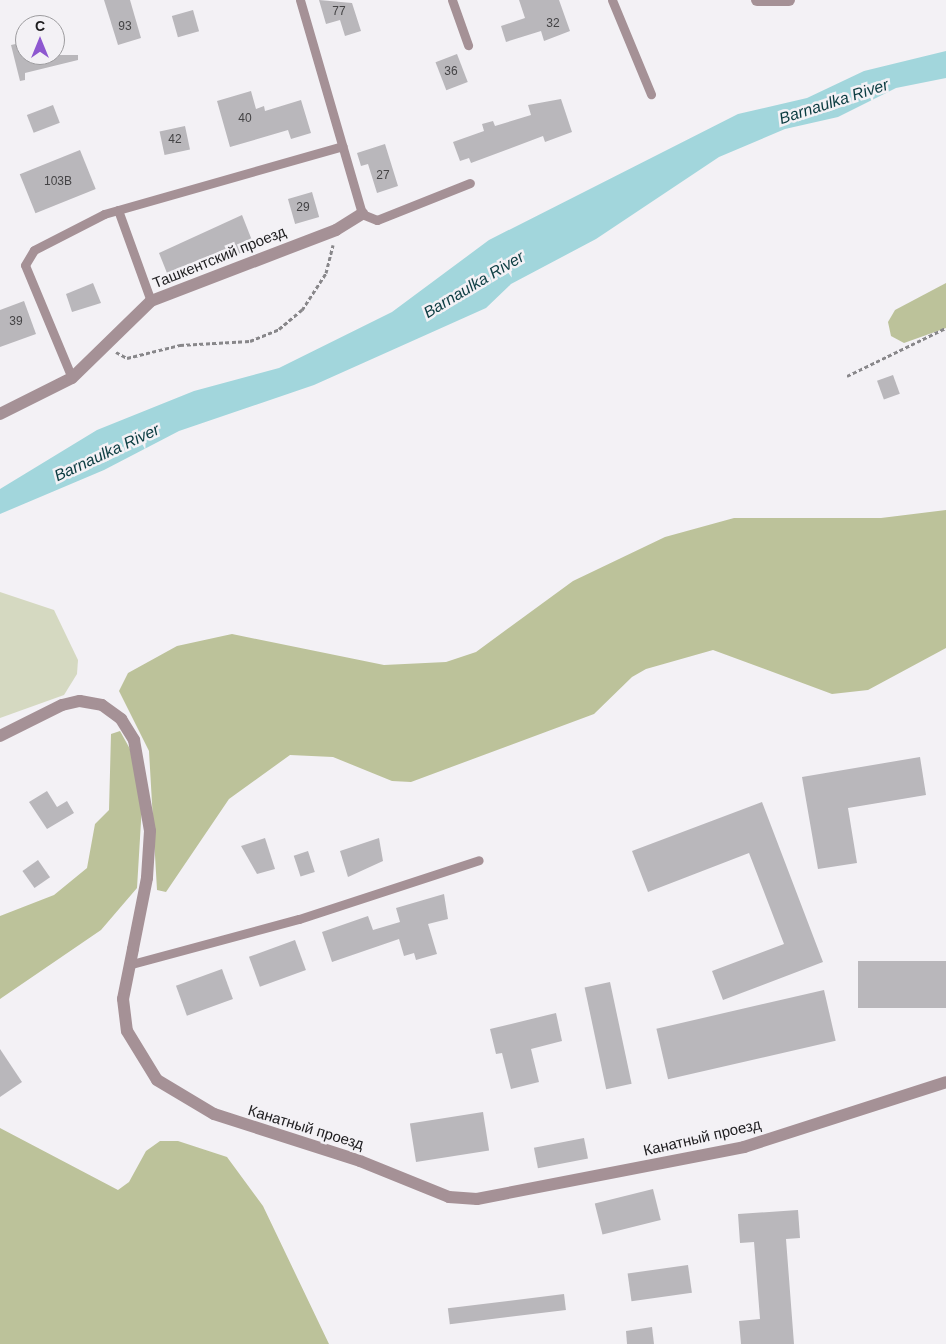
<!DOCTYPE html>
<html>
<head>
<meta charset="utf-8">
<style>
	body { margin:0 }
	#map { position:relative; width:946px; height:1344px; overflow:hidden; background:#f3f1f5; font-family:Arial,sans-serif }
	div>[style] { position:absolute }
	.green>* { inset:0; background:#d5d9c1 }
	.forest>* { inset:0; background:#bcc29a }
	.water>* { inset:0; background:#a2d6dc }
	.building>* { inset:0; background:#b9b7bb; transform-origin:0 0 }
	.path>* { height:3px; margin-top:-1.5px; transform-origin:0; background:repeating-linear-gradient(90deg,#88878a 0 4px,transparent 0 6.5px) }
	.service>* { height:9px; margin:-4.5px; padding:0 4.5px; transform-origin:4.5px; border-radius:4.5px; background:#a59196 }
	.minor>* { height:12px; margin:-6px; padding:0 6px; transform-origin:6px; border-radius:6px; background:#a59196 }
	.tertiary>* { height:12px; margin:-6px; padding:0 6px; transform-origin:6px; border-radius:6px; background:#a59196 }
	span { translate:-50% -50%; white-space:nowrap; text-align:center; line-height:1.15; -webkit-text-stroke:5px #f3f1f5; paint-order:stroke }
	.number-label { font-size:12px; color:#444345 }
	.number-label span { -webkit-text-stroke-width:0 }
	.street-label { font-size:15px; color:#1d1c1e }
	.water-label { font-size:16px; color:#0b3c41; font-style:italic }
	.north { position:absolute; left:15px; top:15px; width:50px; height:50px; box-sizing:border-box; background:#f3f1f5; border:1px solid #9d9c9f; border-radius:50%; rotate:0deg; font-size:14px; font-weight:700; line-height:20px; text-align:center; color:#1d1c1e }
	.north::after { content:''; display:block; margin:auto; width:18px; height:22px; background:#8e58d0; clip-path:polygon(50% 0,100% 100%,50% 72%,0 100%) }
</style>
</head>
<body>
<div id="map">
	<div class="green">
		<i style="clip-path:polygon(0 592px,54px 610px,78px 660px,77px 674px,64px 695px,0 718px)"></i>
	</div>
	<div class="forest">
		<i style="clip-path:polygon(946px 283px,946px 328px,904px 343px,891px 336px,888px 322px,895px 310px)"></i>
		<i style="clip-path:polygon(946px 510px,946px 648px,868px 690px,832px 694px,713px 650px,646px 669px,632px 677px,594px 714px,411px 782px,392px 781px,333px 757px,290px 755px,229px 799px,166px 892px,157px 890px,149px 751px,119px 691px,128px 673px,177px 646px,232px 634px,384px 665px,446px 662px,476px 652px,573px 581px,665px 537px,734px 518px,881px 518px)"></i>
		<i style="clip-path:polygon(120px 731px,130px 749px,142px 805px,137px 888px,101px 930px,0 999px,0 916px,54px 895px,87px 868px,95px 824px,109px 810px,111px 734px)"></i>
		<i style="clip-path:polygon(0 1128px,118px 1190px,129px 1182px,146px 1151px,160px 1141px,178px 1141px,227px 1157px,263px 1206px,329px 1344px,0 1344px)"></i>
	</div>
	<div class="water">
		<i style="clip-path:polygon(946px 51px,946px 78px,896px 88px,838px 117px,785px 129px,719px 157px,596px 239px,511px 284px,486px 308px,314px 385px,179px 431px,104px 470px,0 514px,0 489px,97px 430px,194px 391px,279px 368px,392px 312px,489px 240px,738px 114px,807px 98px,864px 71px)"></i>
	</div>
	<div class="building">
		<i style="clip-path:polygon(104px 0,130px 0,141px 38px,118px 45px)"></i>
		<i style="clip-path:polygon(319px 0,352px 3px,361px 31px,345px 36px,340px 20px,326px 24px)"></i>
		<i style="clip-path:polygon(519px 0,559px 0,570px 31px,544px 41px,541px 31px,506px 42px,501px 26px,525px 18px)"></i>
		<i style="left:193px;top:10px;width:22px;height:22px;rotate:74deg"></i>
		<i style="clip-path:polygon(25px 42px,25px 55px,78px 55px,78px 60px,25px 73px,25px 80px,20px 81px,11px 45px)"></i>
		<i style="left:457px;top:54px;width:30px;height:23px;rotate:69deg"></i>
		<i style="clip-path:polygon(251px 91px,256px 109px,264px 106px,265px 111px,301px 100px,311px 133px,291px 139px,288px 130px,230px 147px,217px 101px)"></i>
		<i style="clip-path:polygon(561px 99px,572px 132px,545px 142px,543px 136px,471px 163px,469px 158px,460px 161px,453px 142px,484px 131px,482px 124px,493px 121px,495px 126px,531px 115px,528px 105px)"></i>
		<i style="left:53px;top:105px;width:19px;height:28px;rotate:69deg"></i>
		<i style="left:185px;top:126px;width:24px;height:26px;rotate:78deg"></i>
		<i style="clip-path:polygon(385px 144px,398px 186px,377px 193px,368px 164px,361px 166px,357px 153px)"></i>
		<i style="left:80px;top:150px;width:42px;height:65px;rotate:68deg"></i>
		<i style="left:312px;top:192px;width:26px;height:25px;rotate:74deg"></i>
		<i style="clip-path:polygon(242px 215px,255px 248px,169px 278px,159px 253px)"></i>
		<i style="clip-path:polygon(93px 283px,101px 303px,72px 312px,66px 294px)"></i>
		<i style="clip-path:polygon(24px 301px,36px 334px,0 347px,0 310px)"></i>
		<i style="left:893px;top:375px;width:20px;height:17px;rotate:70deg"></i>
		<i style="clip-path:polygon(920px 757px,926px 795px,848px 808px,857px 863px,818px 869px,802px 777px)"></i>
		<i style="clip-path:polygon(47px 791px,57px 807px,67px 801px,74px 813px,47px 829px,29px 802px)"></i>
		<i style="clip-path:polygon(762px 802px,823px 962px,723px 1000px,712px 971px,784px 944px,749px 853px,648px 892px,632px 851px)"></i>
		<i style="clip-path:polygon(265px 838px,275px 869px,257px 874px,241px 846px)"></i>
		<i style="clip-path:polygon(379px 838px,383px 861px,348px 877px,340px 851px)"></i>
		<i style="left:308px;top:851px;width:22px;height:15px;rotate:72deg"></i>
		<i style="left:38px;top:860px;width:21px;height:19px;rotate:55deg"></i>
		<i style="clip-path:polygon(444px 894px,448px 919px,428px 924px,437px 954px,416px 960px,414px 953px,404px 956px,399px 939px,332px 962px,322px 932px,368px 916px,373px 930px,400px 922px,396px 908px)"></i>
		<i style="left:295px;top:940px;width:32px;height:49px;rotate:70deg"></i>
		<i style="left:946px;top:961px;width:47px;height:88px;rotate:90deg"></i>
		<i style="left:222px;top:969px;width:32px;height:49px;rotate:70deg"></i>
		<i style="left:610px;top:982px;width:104px;height:26px;rotate:78deg"></i>
		<i style="left:824px;top:990px;width:52px;height:172px;rotate:77deg"></i>
		<i style="clip-path:polygon(556px 1013px,562px 1041px,531px 1049px,539px 1082px,511px 1089px,502px 1053px,496px 1054px,490px 1029px)"></i>
		<i style="clip-path:polygon(0 1049px,22px 1082px,0 1097px)"></i>
		<i style="left:483px;top:1112px;width:39px;height:74px;rotate:81deg"></i>
		<i style="left:584px;top:1138px;width:21px;height:51px;rotate:79deg"></i>
		<i style="left:653px;top:1189px;width:32px;height:60px;rotate:76deg"></i>
		<i style="clip-path:polygon(798px 1210px,800px 1238px,786px 1239px,794px 1344px,741px 1344px,739px 1321px,760px 1319px,754px 1242px,740px 1243px,738px 1214px)"></i>
		<i style="left:688px;top:1265px;width:28px;height:61px;rotate:82deg"></i>
		<i style="left:564px;top:1294px;width:16px;height:117px;rotate:83deg"></i>
		<i style="clip-path:polygon(652px 1327px,654px 1344px,627px 1344px,626px 1331px)"></i>
	</div>
	<div class="path">
		<i style="left:116px;top:352px;width:13px;rotate:29deg"></i>
		<i style="left:127px;top:358px;width:55px;rotate:-13.8deg"></i>
		<i style="left:180px;top:345px;width:70px;rotate:-3.3deg"></i>
		<i style="left:250px;top:341px;width:31px;rotate:-22deg"></i>
		<i style="left:279px;top:329px;width:30px;rotate:-40deg"></i>
		<i style="left:302px;top:310px;width:44px;rotate:-57deg"></i>
		<i style="left:326px;top:273px;width:29px;rotate:-76deg"></i>
		<i style="left:847px;top:376px;width:110px;rotate:-25.9deg"></i>
	</div>
	<div class="service">
		<i style="left:300px;top:0;width:223px;rotate:73.8deg"></i>
		<i style="left:362px;top:214px;width:16px;rotate:22deg"></i>
		<i style="left:377px;top:220px;width:100px;rotate:-21.7deg"></i>
		<i style="left:452px;top:0;width:48px;rotate:70.4deg"></i>
		<i style="left:612px;top:0;width:102px;rotate:67.5deg"></i>
		<i style="left:118px;top:210px;width:97px;rotate:70.1deg"></i>
		<i style="left:72px;top:378px;width:122px;rotate:-112.6deg"></i>
		<i style="left:25px;top:265px;width:17px;rotate:-59deg"></i>
		<i style="left:34px;top:250px;width:79px;rotate:-27.2deg"></i>
		<i style="left:104px;top:214px;width:248px;rotate:-15.9deg"></i>
		<i style="left:128px;top:965px;width:177px;rotate:-15.1deg"></i>
		<i style="left:299px;top:919px;width:189px;rotate:-18.1deg"></i>
	</div>
	<div class="minor">
		<i style="left:757px;top:0;width:32px"></i>
		<i style="left:0;top:414px;width:80px;rotate:-26.6deg"></i>
		<i style="left:72px;top:378px;width:110px;rotate:-44.3deg"></i>
		<i style="left:151px;top:301px;width:198px;rotate:-21deg"></i>
		<i style="left:336px;top:230px;width:31px;rotate:-32deg"></i>
		<i style="left:0;top:736px;width:69px;rotate:-26.6deg"></i>
		<i style="left:62px;top:705px;width:18px;rotate:-13deg"></i>
		<i style="left:80px;top:701px;width:22px;rotate:10deg"></i>
		<i style="left:102px;top:705px;width:24px;rotate:36deg"></i>
		<i style="left:121px;top:719px;width:25px;rotate:58deg"></i>
		<i style="left:134px;top:740px;width:92px;rotate:80deg"></i>
		<i style="left:150px;top:831px;width:47px;rotate:93.7deg"></i>
		<i style="left:147px;top:878px;width:72px;rotate:101.2deg"></i>
	</div>
	<div class="tertiary">
		<i style="left:133px;top:949px;width:51px;rotate:101.3deg"></i>
		<i style="left:123px;top:999px;width:32px;rotate:83deg"></i>
		<i style="left:127px;top:1031px;width:57px;rotate:58.5deg"></i>
		<i style="left:157px;top:1080px;width:66px;rotate:30.8deg"></i>
		<i style="left:214px;top:1114px;width:153px;rotate:17.8deg"></i>
		<i style="left:360px;top:1161px;width:96px;rotate:22deg"></i>
		<i style="left:449px;top:1197px;width:28px;rotate:4deg"></i>
		<i style="left:477px;top:1199px;width:272px;rotate:-11deg"></i>
		<i style="left:744px;top:1147px;width:212px;rotate:-17.8deg"></i>
	</div>
	<div class="number-label">
		<span style="left:339px;top:12px">77</span>
		<span style="left:553px;top:24px">32</span>
		<span style="left:125px;top:27px">93</span>
		<span style="left:451px;top:72px">36</span>
		<span style="left:245px;top:119px">40</span>
		<span style="left:175px;top:140px">42</span>
		<span style="left:383px;top:176px">27</span>
		<span style="left:58px;top:182px">103В</span>
		<span style="left:303px;top:208px">29</span>
		<span style="left:16px;top:322px">39</span>
	</div>
	<div class="street-label">
		<span style="left:219px;top:257px;rotate:-22deg">Ташкентский проезд</span>
		<span style="left:306px;top:1127px;rotate:17deg">Канатный проезд</span>
		<span style="left:702px;top:1137px;rotate:-13deg">Канатный проезд</span>
	</div>
	<div class="water-label">
		<span style="left:834px;top:102px;rotate:-18deg">Barnaulka River</span>
		<span style="left:474px;top:285px;rotate:-31deg">Barnaulka River</span>
		<span style="left:107px;top:453px;rotate:-25deg">Barnaulka River</span>
	</div>
	<div class="north">С</div>
</div>
</body>
</html>
